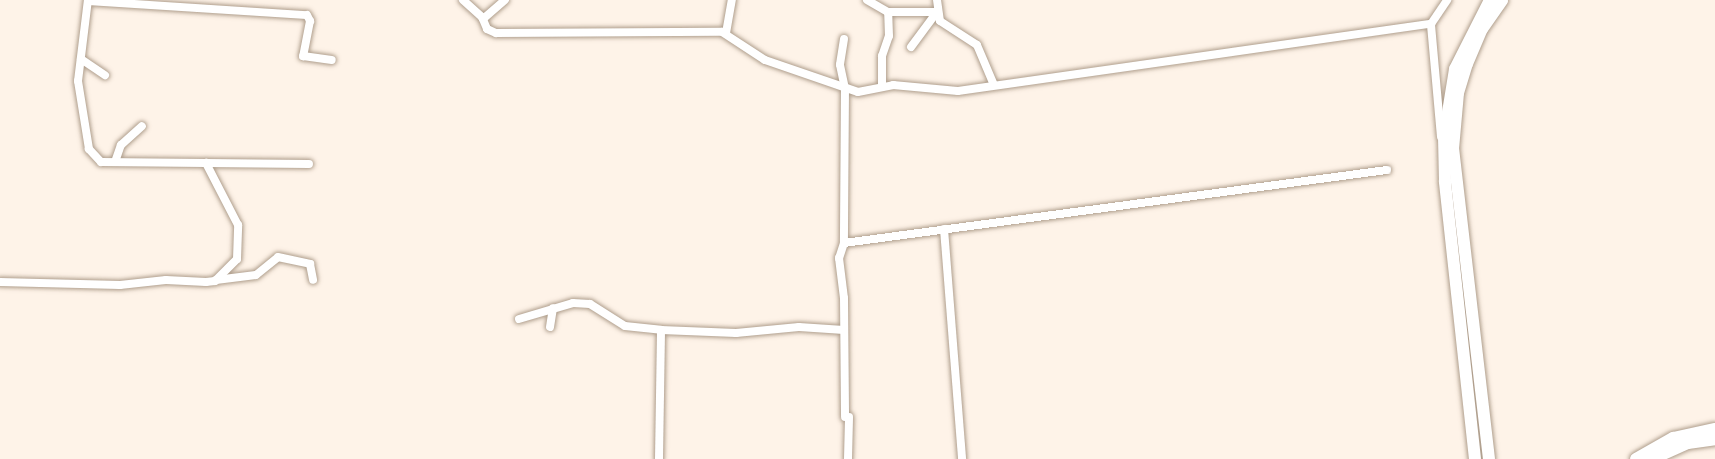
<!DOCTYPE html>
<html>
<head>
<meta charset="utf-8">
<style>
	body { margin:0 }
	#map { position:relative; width:1715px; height:459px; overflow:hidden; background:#fef3e8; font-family:"PT Sans Narrow",sans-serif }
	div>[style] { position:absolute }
	.roads { filter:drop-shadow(0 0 2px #af9e8c) drop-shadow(0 0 2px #af9e8c) }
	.minor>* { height:8px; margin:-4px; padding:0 4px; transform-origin:4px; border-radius:4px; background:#fff }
	.trunk>* { height:12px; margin:-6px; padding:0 6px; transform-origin:6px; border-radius:6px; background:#fff }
	span { translate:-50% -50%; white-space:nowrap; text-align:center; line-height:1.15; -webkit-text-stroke:6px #fff; paint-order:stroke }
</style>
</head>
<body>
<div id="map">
	<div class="roads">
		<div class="minor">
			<i style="left:463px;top:0;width:25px;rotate:42deg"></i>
			<i style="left:482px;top:17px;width:13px;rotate:67deg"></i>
			<i style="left:487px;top:29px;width:10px;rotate:24deg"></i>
			<i style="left:496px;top:33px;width:226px;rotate:-0.3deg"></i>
			<i style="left:722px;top:32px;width:51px;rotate:33.1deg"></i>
			<i style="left:765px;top:60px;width:98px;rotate:19deg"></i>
			<i style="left:858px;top:92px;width:36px;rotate:-11deg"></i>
			<i style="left:893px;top:85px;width:65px;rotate:5.3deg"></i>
			<i style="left:958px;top:91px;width:478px;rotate:-8.1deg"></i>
			<i style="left:867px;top:0;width:24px;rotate:30deg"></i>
			<i style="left:888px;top:12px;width:49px"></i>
			<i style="left:937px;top:0;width:21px;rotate:82deg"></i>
			<i style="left:940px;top:21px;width:44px;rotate:33deg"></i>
			<i style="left:977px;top:45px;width:43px;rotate:67deg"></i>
			<i style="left:88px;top:1px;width:219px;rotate:3.7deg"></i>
			<i style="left:307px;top:15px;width:7px;rotate:63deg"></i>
			<i style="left:310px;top:21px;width:36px;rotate:101deg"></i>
			<i style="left:303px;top:56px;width:29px;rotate:8deg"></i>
			<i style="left:483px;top:19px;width:29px;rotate:-41deg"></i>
			<i style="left:726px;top:33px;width:34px;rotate:-80deg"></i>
			<i style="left:844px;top:39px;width:26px;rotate:99deg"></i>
			<i style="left:840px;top:65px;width:24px;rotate:78deg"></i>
			<i style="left:845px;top:88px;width:155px;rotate:90.4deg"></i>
			<i style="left:844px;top:243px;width:16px;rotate:108deg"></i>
			<i style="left:839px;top:258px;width:40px;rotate:82.9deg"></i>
			<i style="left:844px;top:298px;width:119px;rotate:89.5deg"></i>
			<i style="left:911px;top:47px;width:44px;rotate:-53.4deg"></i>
			<i style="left:81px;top:59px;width:29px;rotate:34deg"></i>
			<i style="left:882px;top:86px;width:30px;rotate:-90deg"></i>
			<i style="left:882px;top:56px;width:21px;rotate:-71deg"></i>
			<i style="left:889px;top:36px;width:24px;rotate:-92deg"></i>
			<i style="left:1441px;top:137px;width:113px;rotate:-95.1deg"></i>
			<i style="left:1431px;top:24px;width:29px;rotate:-56deg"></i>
			<i style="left:115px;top:162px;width:18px;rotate:-71deg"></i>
			<i style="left:121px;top:145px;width:28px;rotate:-42deg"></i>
			<i style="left:206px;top:163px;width:103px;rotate:0.6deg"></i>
			<i style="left:944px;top:229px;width:231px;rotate:85.5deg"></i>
			<i style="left:844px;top:243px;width:548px;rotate:-7.66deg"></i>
			<i style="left:216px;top:280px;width:40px;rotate:-7.1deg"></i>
			<i style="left:256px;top:275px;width:28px;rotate:-39deg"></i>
			<i style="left:278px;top:257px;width:33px;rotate:12deg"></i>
			<i style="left:310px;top:264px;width:16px;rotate:79deg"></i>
			<i style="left:0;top:282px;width:120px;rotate:1.4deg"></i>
			<i style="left:120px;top:285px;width:46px;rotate:-6.2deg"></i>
			<i style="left:166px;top:280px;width:40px;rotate:2.9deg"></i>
			<i style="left:206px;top:282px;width:9px;rotate:-6deg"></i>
			<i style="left:215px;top:281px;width:31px;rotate:-45deg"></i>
			<i style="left:237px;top:259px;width:34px;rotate:-88deg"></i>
			<i style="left:238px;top:225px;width:70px;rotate:-117.3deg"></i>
			<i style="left:206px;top:163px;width:105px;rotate:-179.5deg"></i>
			<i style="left:101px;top:162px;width:18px;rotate:-133deg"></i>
			<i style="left:89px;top:149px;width:69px;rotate:-99.2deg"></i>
			<i style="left:78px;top:81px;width:82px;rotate:-83deg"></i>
			<i style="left:519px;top:319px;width:56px;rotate:-16.5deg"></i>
			<i style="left:573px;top:303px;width:17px;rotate:3deg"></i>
			<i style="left:590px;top:304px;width:41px;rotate:32.2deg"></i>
			<i style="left:625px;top:326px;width:36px;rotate:6deg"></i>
			<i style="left:661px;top:330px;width:75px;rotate:2.3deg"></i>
			<i style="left:736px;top:333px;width:63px;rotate:-5.4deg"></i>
			<i style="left:799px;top:327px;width:45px;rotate:3.8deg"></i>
			<i style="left:550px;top:327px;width:19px;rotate:-81deg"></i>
			<i style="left:659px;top:459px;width:129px;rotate:-89.1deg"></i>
			<i style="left:848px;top:459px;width:42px;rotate:-88.6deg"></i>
		</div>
		<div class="trunk">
			<i style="left:1475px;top:459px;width:280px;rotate:-96.2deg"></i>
			<i style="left:1445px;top:181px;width:44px;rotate:-91.3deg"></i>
			<i style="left:1444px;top:137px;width:69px;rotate:-80.8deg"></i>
			<i style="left:1455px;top:69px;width:77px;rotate:-63.1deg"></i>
			<i style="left:1489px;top:459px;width:312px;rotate:-96.6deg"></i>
			<i style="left:1453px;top:149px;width:56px;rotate:-84.9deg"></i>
			<i style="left:1458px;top:93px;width:30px;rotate:-73deg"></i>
			<i style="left:1467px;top:64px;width:38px;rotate:-67deg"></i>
			<i style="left:1482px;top:29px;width:35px;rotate:-55deg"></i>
			<i style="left:1636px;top:459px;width:43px;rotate:-29.6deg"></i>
			<i style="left:1673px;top:438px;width:43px;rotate:-12.1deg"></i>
			<i style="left:1652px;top:459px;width:39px;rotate:-24deg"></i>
			<i style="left:1688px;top:443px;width:27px;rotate:-8deg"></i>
		</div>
	</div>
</div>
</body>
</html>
